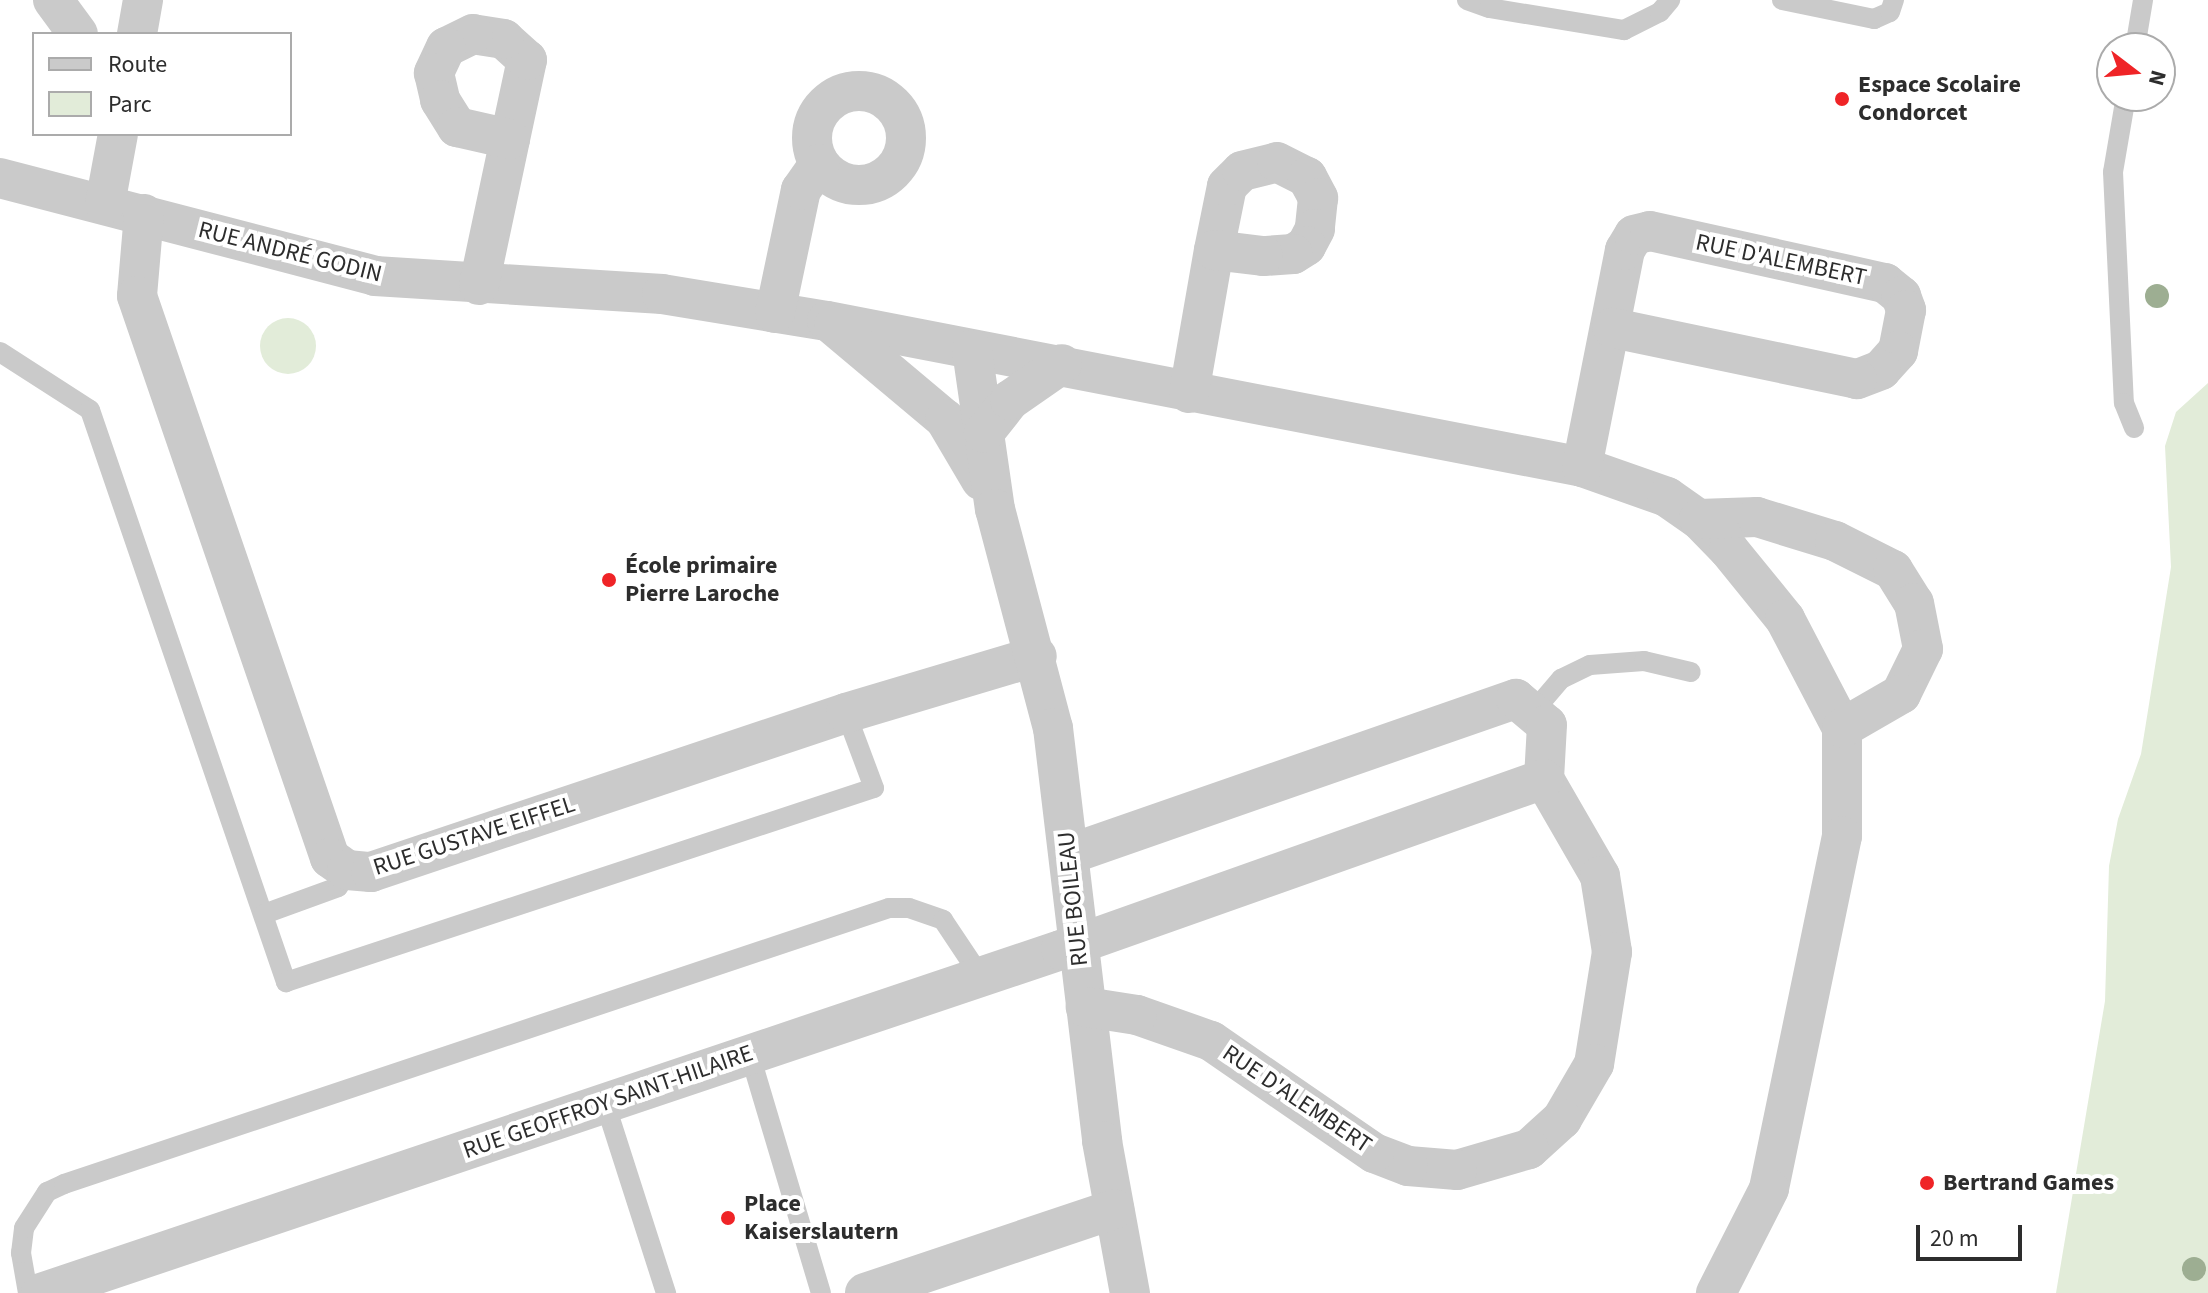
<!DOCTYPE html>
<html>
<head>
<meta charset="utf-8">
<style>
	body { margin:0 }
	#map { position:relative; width:2208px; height:1293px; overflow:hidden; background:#fff; font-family:"Source Sans 3",sans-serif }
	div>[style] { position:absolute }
	.green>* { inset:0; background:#e2ecd9 }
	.round { border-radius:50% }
	.lane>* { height:20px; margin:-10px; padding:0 10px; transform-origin:10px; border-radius:10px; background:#cacaca }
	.street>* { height:40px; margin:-20px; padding:0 20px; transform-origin:20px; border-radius:20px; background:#cacaca }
	.street>.ring { margin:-20px; padding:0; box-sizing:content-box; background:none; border:40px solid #cacaca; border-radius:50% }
	.trees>* { width:24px; height:24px; margin:-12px; border-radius:50%; background:#9dae92 }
	.dots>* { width:22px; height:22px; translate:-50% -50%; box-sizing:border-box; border:4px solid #fff; border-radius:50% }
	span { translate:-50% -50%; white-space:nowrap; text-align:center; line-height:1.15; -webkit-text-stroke:8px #fff; paint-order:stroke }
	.poi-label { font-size:24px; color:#2d2d2d; font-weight:700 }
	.left { translate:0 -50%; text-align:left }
	.street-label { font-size:24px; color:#2d2d2d }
	.legend { position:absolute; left:32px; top:32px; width:260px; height:104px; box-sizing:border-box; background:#fff; border:2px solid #ababab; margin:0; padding:10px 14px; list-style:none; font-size:24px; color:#2d2d2d }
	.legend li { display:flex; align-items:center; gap:16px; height:40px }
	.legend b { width:40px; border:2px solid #ababab }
	.north { position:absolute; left:2096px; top:32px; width:80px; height:80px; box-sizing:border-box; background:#fff; border:2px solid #ababab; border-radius:50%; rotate:106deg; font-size:22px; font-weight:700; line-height:32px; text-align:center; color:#2d2d2d }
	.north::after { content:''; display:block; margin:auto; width:28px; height:36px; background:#ef2427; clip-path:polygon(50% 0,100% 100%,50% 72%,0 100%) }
	.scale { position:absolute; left:1916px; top:1225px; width:106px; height:36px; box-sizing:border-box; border:4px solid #2d2d2d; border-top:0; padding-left:10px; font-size:24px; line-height:28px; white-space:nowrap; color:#2d2d2d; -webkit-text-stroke:6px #fff; paint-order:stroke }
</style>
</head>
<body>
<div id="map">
	<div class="green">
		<i class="round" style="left:260px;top:318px;width:56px;height:56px"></i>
		<i style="clip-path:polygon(2208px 383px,2208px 1293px,2056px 1293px,2105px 1001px,2109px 866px,2118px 819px,2141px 754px,2171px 567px,2165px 446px,2176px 412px)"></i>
	</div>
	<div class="lane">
		<i style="left:1467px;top:0;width:23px;rotate:20deg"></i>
		<i style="left:1489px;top:8px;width:137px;rotate:9.3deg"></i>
		<i style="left:1624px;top:30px;width:40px;rotate:-26.6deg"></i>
		<i style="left:1660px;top:12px;width:16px;rotate:-50deg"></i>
		<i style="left:1782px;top:0;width:94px;rotate:11.7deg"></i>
		<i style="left:1874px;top:19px;width:17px;rotate:-24deg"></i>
		<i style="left:1890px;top:12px;width:13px;rotate:-72deg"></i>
		<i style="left:2135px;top:48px;width:49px;rotate:-80.5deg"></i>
		<i style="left:2126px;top:96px;width:77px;rotate:99.7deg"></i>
		<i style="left:2113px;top:172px;width:231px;rotate:87.3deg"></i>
		<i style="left:2124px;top:403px;width:27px;rotate:68deg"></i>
		<i style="left:0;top:352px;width:107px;rotate:32.8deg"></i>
		<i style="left:90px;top:410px;width:605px;rotate:71.09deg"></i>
		<i style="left:286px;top:982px;width:619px;rotate:-18.26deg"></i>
		<i style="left:874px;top:788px;width:80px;rotate:-110.5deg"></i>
		<i style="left:1532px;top:713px;width:45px;rotate:-49.5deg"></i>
		<i style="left:1561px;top:679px;width:32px;rotate:-26deg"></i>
		<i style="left:1590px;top:665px;width:54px;rotate:-4.2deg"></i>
		<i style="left:1644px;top:661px;width:48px;rotate:13.2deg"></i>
		<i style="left:264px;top:914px;width:79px;rotate:-20deg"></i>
		<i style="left:338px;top:887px;width:19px;rotate:-62deg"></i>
		<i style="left:750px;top:1055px;width:248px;rotate:73.4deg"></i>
		<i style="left:605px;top:1103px;width:200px;rotate:72.2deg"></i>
		<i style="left:28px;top:1293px;width:41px;rotate:-99.9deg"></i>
		<i style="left:21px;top:1253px;width:25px;rotate:-83deg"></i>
		<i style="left:24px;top:1228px;width:43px;rotate:-57.4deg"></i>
		<i style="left:47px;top:1192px;width:19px;rotate:-25deg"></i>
		<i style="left:64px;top:1184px;width:870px;rotate:-18.5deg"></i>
		<i style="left:889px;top:908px;width:20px"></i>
		<i style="left:909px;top:908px;width:36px;rotate:19deg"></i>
		<i style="left:943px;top:920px;width:69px;rotate:56.3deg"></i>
	</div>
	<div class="street">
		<i style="left:53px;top:0;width:42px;rotate:53.7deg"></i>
		<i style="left:137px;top:34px;width:35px;rotate:-80deg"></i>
		<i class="ring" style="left:812px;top:91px;width:54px;height:54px"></i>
		<i style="left:0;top:178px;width:388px;rotate:14.6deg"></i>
		<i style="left:375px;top:276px;width:288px;rotate:3.6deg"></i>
		<i style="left:662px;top:294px;width:167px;rotate:9.3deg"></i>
		<i style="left:827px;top:321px;width:769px;rotate:10.94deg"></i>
		<i style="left:1582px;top:467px;width:90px;rotate:19.4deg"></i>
		<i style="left:1667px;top:497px;width:39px;rotate:35deg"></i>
		<i style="left:1699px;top:519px;width:43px;rotate:45.9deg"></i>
		<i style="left:1729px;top:550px;width:89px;rotate:50.9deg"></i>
		<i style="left:1785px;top:619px;width:123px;rotate:62.4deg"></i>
		<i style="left:1842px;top:728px;width:108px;rotate:90deg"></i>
		<i style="left:1842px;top:836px;width:360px;rotate:101.7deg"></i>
		<i style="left:1769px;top:1189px;width:117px;rotate:117deg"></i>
		<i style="left:105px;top:204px;width:71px;rotate:-79.5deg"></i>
		<i style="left:144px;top:214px;width:82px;rotate:94.9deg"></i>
		<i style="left:137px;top:296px;width:594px;rotate:71.05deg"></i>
		<i style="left:330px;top:858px;width:21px;rotate:35deg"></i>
		<i style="left:347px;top:870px;width:24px;rotate:5deg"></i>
		<i style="left:371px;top:872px;width:501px;rotate:-18.51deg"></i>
		<i style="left:846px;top:713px;width:199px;rotate:-16.6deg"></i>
		<i style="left:479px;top:285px;width:149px;rotate:-78deg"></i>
		<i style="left:510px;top:139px;width:81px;rotate:-77.9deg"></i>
		<i style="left:527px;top:60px;width:31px;rotate:-138deg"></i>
		<i style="left:504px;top:39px;width:31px;rotate:-171deg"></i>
		<i style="left:473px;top:34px;width:30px;rotate:154deg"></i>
		<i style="left:446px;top:47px;width:29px;rotate:115deg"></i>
		<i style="left:434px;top:73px;width:28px;rotate:77deg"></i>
		<i style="left:440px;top:100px;width:32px;rotate:58deg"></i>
		<i style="left:457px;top:127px;width:54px;rotate:12.8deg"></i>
		<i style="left:775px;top:313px;width:126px;rotate:-78.1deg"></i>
		<i style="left:801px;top:190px;width:32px;rotate:-55deg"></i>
		<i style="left:834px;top:326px;width:145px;rotate:40deg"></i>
		<i style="left:945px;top:419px;width:71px;rotate:59.5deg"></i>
		<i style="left:972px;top:350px;width:161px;rotate:81.8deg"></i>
		<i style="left:995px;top:509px;width:227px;rotate:75.2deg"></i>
		<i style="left:1053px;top:728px;width:416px;rotate:83.2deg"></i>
		<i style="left:1102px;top:1141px;width:155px;rotate:79.6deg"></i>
		<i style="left:1189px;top:393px;width:145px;rotate:-80.1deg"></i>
		<i style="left:1214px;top:250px;width:65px;rotate:-78.5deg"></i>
		<i style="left:1227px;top:186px;width:21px;rotate:-45deg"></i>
		<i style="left:1242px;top:171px;width:36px;rotate:-14deg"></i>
		<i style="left:1277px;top:162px;width:34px;rotate:27deg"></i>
		<i style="left:1307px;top:177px;width:24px;rotate:62deg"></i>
		<i style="left:1318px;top:198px;width:31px;rotate:96deg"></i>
		<i style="left:1315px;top:229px;width:19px;rotate:118deg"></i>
		<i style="left:1306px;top:246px;width:15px;rotate:148deg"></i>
		<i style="left:1293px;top:254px;width:30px;rotate:176deg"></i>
		<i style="left:1263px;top:256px;width:49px;rotate:-173deg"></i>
		<i style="left:984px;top:433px;width:42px;rotate:-51.8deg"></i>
		<i style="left:1010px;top:400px;width:63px;rotate:-34.7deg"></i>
		<i style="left:1582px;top:467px;width:221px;rotate:-78.8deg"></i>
		<i style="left:1625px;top:250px;width:17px;rotate:-59deg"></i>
		<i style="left:1634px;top:235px;width:16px;rotate:-14deg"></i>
		<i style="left:1650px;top:231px;width:241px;rotate:12.5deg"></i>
		<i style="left:1885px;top:283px;width:21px;rotate:39deg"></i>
		<i style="left:1901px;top:296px;width:15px;rotate:70deg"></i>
		<i style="left:1906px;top:310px;width:42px;rotate:101deg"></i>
		<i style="left:1898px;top:351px;width:25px;rotate:132deg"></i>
		<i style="left:1881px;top:370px;width:26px;rotate:159deg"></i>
		<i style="left:1857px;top:379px;width:250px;rotate:-168.2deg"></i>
		<i style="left:1699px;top:519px;width:58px;rotate:-2deg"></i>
		<i style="left:1757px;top:517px;width:82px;rotate:17.1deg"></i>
		<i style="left:1835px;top:541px;width:65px;rotate:26.6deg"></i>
		<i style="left:1893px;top:570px;width:39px;rotate:58deg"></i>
		<i style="left:1914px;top:603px;width:47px;rotate:78.9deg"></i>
		<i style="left:1923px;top:649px;width:50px;rotate:116.1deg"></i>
		<i style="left:1901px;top:694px;width:68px;rotate:150deg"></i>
		<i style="left:1070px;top:854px;width:472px;rotate:-19.2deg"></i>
		<i style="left:1516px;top:699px;width:40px;rotate:40deg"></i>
		<i style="left:1547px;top:725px;width:54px;rotate:93.2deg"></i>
		<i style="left:1544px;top:779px;width:112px;rotate:60deg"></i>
		<i style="left:1600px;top:876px;width:77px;rotate:81deg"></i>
		<i style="left:1612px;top:952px;width:113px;rotate:99.1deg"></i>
		<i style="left:1594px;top:1064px;width:64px;rotate:120.2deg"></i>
		<i style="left:1562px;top:1119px;width:45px;rotate:137.7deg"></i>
		<i style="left:1529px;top:1149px;width:75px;rotate:163.7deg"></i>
		<i style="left:1457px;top:1170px;width:49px;rotate:-175.3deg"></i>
		<i style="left:1408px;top:1166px;width:36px;rotate:-159deg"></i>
		<i style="left:1374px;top:1153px;width:198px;rotate:-145.5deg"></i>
		<i style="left:1211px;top:1041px;width:78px;rotate:-160.6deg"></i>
		<i style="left:1137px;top:1015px;width:52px;rotate:-171.1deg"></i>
		<i style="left:41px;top:1293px;width:1076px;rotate:-18.59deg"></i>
		<i style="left:1061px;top:950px;width:512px;rotate:-19.5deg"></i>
		<i style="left:865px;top:1293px;width:263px;rotate:-18.6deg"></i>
	</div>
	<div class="trees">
		<i style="left:2157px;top:296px"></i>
		<i style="left:2194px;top:1269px"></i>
	</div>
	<div class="dots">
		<i style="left:1842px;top:99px;background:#ef2427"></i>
		<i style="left:609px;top:580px;background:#ef2427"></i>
		<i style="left:1927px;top:1183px;background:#ef2427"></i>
		<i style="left:728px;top:1218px;background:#ef2427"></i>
	</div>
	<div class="poi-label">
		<span class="left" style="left:1858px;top:99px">Espace Scolaire<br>Condorcet</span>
		<span class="left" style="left:625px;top:580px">École primaire<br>Pierre Laroche</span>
		<span class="left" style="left:1943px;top:1183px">Bertrand Games</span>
		<span class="left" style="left:744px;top:1218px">Place<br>Kaiserslautern</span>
	</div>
	<div class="street-label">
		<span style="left:290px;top:252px;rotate:14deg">RUE ANDRÉ GODIN</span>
		<span style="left:1781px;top:260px;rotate:12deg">RUE D'ALEMBERT</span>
		<span style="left:474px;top:836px;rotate:-18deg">RUE GUSTAVE EIFFEL</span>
		<span style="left:1073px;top:899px;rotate:-96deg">RUE BOILEAU</span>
		<span style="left:1297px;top:1099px;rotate:34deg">RUE D'ALEMBERT</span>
		<span style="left:608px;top:1102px;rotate:-19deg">RUE GEOFFROY SAINT-HILAIRE</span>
	</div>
	<ul class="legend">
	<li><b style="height:10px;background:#cacaca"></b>Route</li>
	<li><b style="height:22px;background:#e2ecd9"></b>Parc</li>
	</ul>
	<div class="north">N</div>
	<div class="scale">20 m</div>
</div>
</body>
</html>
